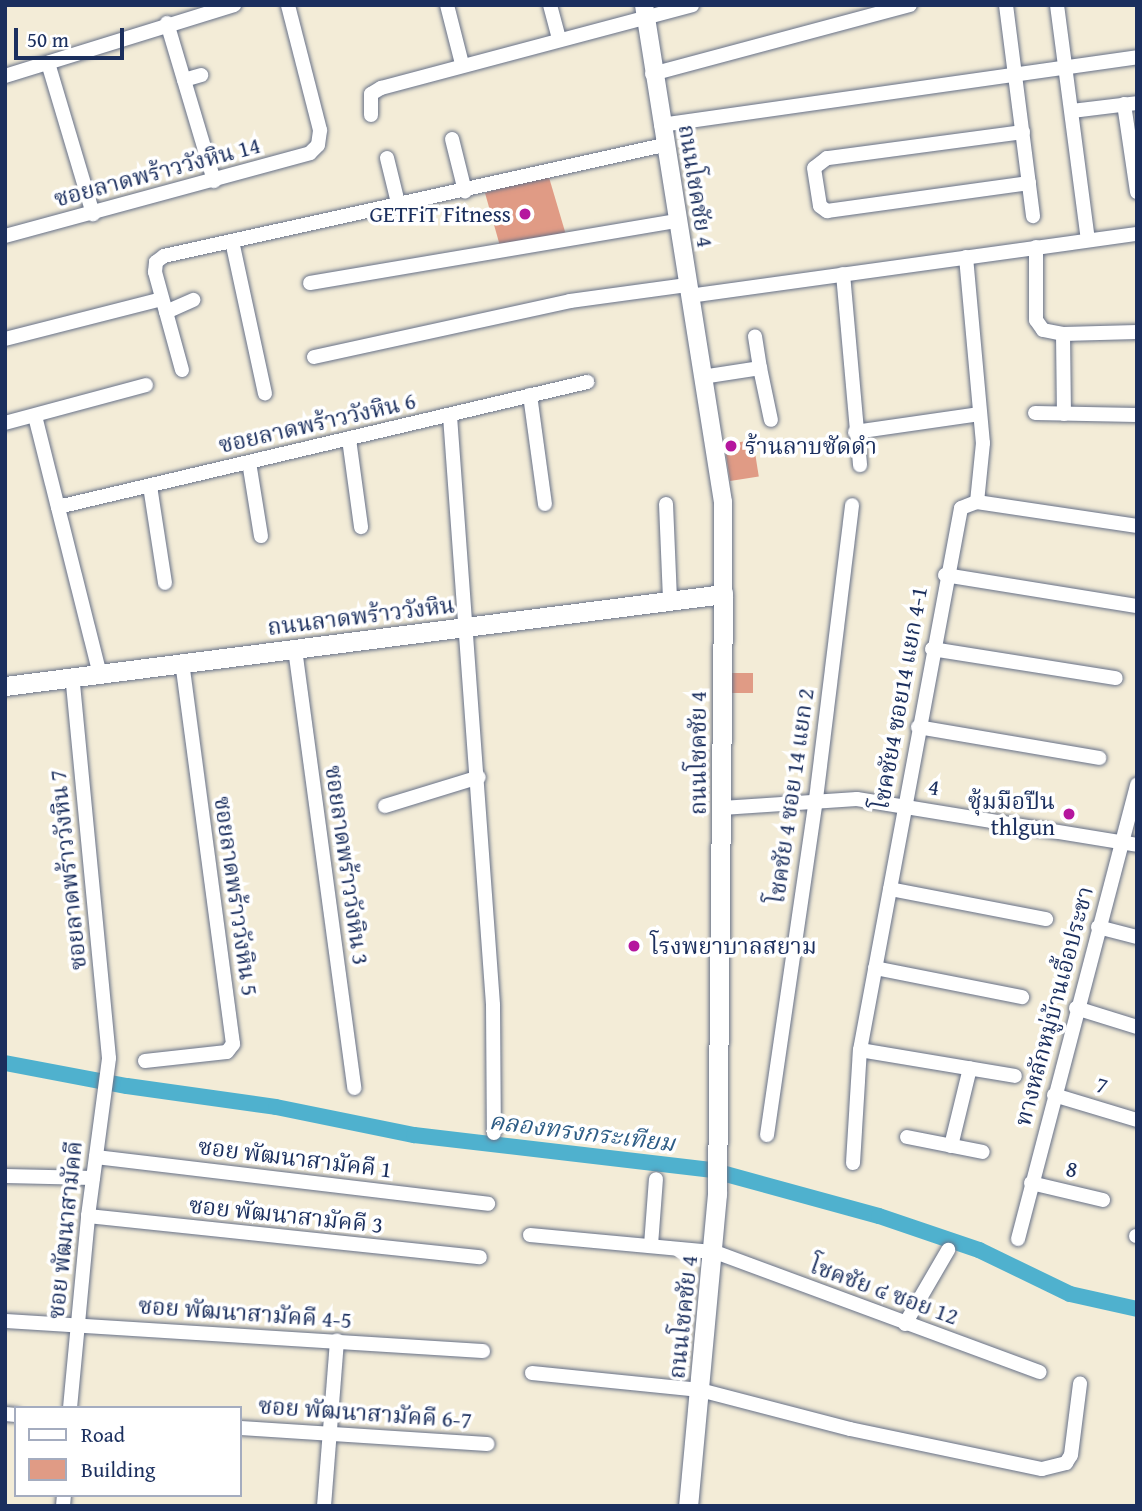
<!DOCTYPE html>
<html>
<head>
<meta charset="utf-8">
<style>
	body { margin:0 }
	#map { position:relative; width:1142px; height:1511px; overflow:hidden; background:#f3ecd7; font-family:"Gentium Book Plus","Noto Serif Thai",serif }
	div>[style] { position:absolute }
	.canal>* { height:16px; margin:-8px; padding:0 8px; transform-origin:8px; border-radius:8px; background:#4fb1ce }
	.building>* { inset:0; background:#e09b85; transform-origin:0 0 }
	.roads { filter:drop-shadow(0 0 2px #677188) drop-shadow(0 0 2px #677188) }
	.minor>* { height:14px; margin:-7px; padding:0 7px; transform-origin:7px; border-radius:7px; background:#fff }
	.tertiary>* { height:18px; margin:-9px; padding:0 9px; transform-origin:9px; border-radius:9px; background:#fff }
	.secondary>* { height:19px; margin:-9.5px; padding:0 9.5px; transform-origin:9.5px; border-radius:9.5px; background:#fff }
	.dots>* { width:19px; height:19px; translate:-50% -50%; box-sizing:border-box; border:4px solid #fff; border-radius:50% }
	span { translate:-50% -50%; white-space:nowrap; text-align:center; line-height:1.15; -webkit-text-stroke:7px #fff; paint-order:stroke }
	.street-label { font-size:23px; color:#1b2f5e }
	.poi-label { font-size:23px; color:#1b2f5e }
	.right { translate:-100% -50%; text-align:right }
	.left { translate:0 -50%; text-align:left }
	.water-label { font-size:24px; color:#2d5c85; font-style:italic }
	.frame { position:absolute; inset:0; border:7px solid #1b2f5e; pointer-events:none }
	.legend { position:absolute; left:14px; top:1406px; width:228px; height:91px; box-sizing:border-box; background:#fff; border:2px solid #a4acbf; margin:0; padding:9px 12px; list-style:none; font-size:21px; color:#1b2f5e }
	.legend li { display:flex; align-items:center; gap:14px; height:35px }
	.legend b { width:35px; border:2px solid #a4acbf }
	.scale { position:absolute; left:14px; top:28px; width:110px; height:32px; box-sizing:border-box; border:4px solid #1b2f5e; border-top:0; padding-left:9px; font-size:21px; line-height:24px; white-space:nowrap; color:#1b2f5e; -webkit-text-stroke:5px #fff; paint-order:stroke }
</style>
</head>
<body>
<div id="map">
	<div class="canal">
		<i style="left:5px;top:1063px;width:124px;rotate:10.7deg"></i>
		<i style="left:127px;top:1086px;width:150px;rotate:8deg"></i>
		<i style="left:276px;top:1107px;width:141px;rotate:11.5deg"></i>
		<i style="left:414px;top:1135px;width:299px;rotate:6.7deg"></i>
		<i style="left:711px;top:1170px;width:174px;rotate:15.3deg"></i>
		<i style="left:879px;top:1216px;width:106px;rotate:18.8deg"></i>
		<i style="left:979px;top:1250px;width:101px;rotate:25.8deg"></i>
		<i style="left:1070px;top:1294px;width:69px;rotate:12.6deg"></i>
	</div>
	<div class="building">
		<i style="clip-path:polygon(548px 174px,566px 235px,500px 246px,485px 193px)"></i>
		<i style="left:753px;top:440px;width:37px;height:29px;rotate:81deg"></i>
		<i style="left:729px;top:673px;width:24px;height:20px"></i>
	</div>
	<div class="roads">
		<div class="minor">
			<i style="left:447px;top:5px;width:61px;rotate:75.7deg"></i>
			<i style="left:550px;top:5px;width:34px;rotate:75deg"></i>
			<i style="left:1006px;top:5px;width:213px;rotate:82.7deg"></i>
			<i style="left:1057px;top:5px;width:236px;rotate:82.5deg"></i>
			<i style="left:167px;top:23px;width:165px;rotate:73.4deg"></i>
			<i style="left:48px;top:63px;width:158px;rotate:73.4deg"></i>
			<i style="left:652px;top:74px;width:267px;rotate:-15deg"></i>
			<i style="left:5px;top:76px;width:240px;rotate:-17.2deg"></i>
			<i style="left:184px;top:80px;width:18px;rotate:-16deg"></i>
			<i style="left:1124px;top:104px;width:89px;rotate:81.6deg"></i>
			<i style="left:1072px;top:111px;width:65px;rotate:-7deg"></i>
			<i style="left:371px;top:115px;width:21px;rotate:-90deg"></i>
			<i style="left:371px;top:94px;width:12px;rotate:-31deg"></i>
			<i style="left:381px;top:88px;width:322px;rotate:-14.9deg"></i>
			<i style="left:661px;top:125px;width:481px;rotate:-8.1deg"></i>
			<i style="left:1023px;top:132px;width:198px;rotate:172.4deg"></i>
			<i style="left:827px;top:158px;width:16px;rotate:142deg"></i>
			<i style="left:814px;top:168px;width:38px;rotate:81deg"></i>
			<i style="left:820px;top:206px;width:9px;rotate:36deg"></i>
			<i style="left:827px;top:211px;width:204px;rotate:-7.9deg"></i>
			<i style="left:452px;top:139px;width:54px;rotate:76deg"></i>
			<i style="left:387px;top:158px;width:50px;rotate:76.2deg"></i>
			<i style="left:5px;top:236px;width:316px;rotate:-15.2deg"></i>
			<i style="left:310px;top:153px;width:11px;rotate:-45deg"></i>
			<i style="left:318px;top:145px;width:15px;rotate:-82deg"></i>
			<i style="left:320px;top:130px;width:129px;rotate:-104.4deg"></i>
			<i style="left:232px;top:241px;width:156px;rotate:77.8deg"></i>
			<i style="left:1036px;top:247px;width:73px;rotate:90deg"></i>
			<i style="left:1036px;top:320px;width:12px;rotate:55deg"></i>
			<i style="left:1043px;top:330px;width:20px;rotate:11deg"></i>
			<i style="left:1063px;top:334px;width:74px;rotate:-1.5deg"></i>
			<i style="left:966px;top:257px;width:187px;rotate:84.8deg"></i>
			<i style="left:983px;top:443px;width:59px;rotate:95.8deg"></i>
			<i style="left:843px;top:274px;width:192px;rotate:84.9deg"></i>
			<i style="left:310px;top:283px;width:372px;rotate:-9.6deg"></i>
			<i style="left:689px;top:296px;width:452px;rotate:-7.9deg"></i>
			<i style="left:166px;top:312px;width:30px;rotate:-24deg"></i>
			<i style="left:1063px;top:334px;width:80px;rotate:89.3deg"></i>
			<i style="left:5px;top:339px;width:162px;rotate:-14.3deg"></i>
			<i style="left:314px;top:357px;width:262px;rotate:-12.3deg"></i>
			<i style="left:570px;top:301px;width:118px;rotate:-7.8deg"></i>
			<i style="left:760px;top:368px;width:53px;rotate:78.1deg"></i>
			<i style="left:182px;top:370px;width:102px;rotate:-105.4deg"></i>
			<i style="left:155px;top:272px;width:10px;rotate:-84deg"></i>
			<i style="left:156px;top:262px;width:10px;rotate:-37deg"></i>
			<i style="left:164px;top:256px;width:512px;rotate:-12.52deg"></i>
			<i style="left:702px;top:377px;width:59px;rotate:-8.8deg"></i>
			<i style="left:760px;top:368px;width:32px;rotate:-99deg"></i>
			<i style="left:530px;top:395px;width:110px;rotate:82.2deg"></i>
			<i style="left:1035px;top:413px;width:102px;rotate:1.1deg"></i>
			<i style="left:35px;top:416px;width:266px;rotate:75.9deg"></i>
			<i style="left:450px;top:416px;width:591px;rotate:85.82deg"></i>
			<i style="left:493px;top:1005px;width:128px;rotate:89.6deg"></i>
			<i style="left:5px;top:423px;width:146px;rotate:-15.1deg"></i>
			<i style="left:855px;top:432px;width:126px;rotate:-8.2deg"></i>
			<i style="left:349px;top:439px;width:89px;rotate:82.2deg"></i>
			<i style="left:249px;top:462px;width:75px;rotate:80.8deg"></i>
			<i style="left:150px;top:486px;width:98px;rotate:81.2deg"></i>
			<i style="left:666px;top:504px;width:97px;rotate:87.6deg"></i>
			<i style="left:58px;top:507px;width:544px;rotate:-13.29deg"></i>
			<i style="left:945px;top:575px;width:194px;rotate:9.2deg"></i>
			<i style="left:295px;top:649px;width:443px;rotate:82.3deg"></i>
			<i style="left:932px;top:649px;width:186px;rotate:9deg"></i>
			<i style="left:918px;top:727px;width:184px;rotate:9.7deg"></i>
			<i style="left:385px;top:806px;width:98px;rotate:-17.1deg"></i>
			<i style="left:722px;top:808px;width:135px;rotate:-3.8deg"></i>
			<i style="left:857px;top:799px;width:284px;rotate:9.3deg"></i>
			<i style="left:890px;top:889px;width:159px;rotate:10.9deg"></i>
			<i style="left:1098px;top:927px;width:40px;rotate:14.4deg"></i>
			<i style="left:875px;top:968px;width:150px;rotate:11.2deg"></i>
			<i style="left:1076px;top:1008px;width:64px;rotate:17.3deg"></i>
			<i style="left:860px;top:1050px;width:157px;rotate:9.5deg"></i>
			<i style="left:145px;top:1061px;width:82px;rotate:-6.3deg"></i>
			<i style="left:227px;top:1052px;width:10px;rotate:-53deg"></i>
			<i style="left:233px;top:1044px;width:384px;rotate:-97.6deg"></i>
			<i style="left:1054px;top:1095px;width:87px;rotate:16.8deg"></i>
			<i style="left:767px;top:1135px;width:340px;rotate:-81.7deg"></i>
			<i style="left:816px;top:799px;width:296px;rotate:-83deg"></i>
			<i style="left:907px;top:1137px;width:77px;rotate:11.2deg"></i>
			<i style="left:951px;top:1146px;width:80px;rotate:-76.3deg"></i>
			<i style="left:96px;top:1157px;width:395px;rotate:6.8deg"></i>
			<i style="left:853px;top:1163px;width:113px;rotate:-86.5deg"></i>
			<i style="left:860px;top:1050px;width:551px;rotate:-79.44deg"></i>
			<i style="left:961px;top:508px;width:17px;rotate:-21deg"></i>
			<i style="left:977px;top:502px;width:162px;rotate:8.5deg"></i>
			<i style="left:5px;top:1176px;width:88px;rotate:1.3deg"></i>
			<i style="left:1031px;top:1183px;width:74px;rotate:13.3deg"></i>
			<i style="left:88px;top:1216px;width:394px;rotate:6deg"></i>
			<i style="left:530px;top:1235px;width:186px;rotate:5.3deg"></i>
			<i style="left:715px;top:1252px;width:346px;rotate:20.3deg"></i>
			<i style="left:1136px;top:1236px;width:1px"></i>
			<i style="left:1018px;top:1239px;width:470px;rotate:-75.3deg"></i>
			<i style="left:651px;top:1245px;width:66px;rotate:-85.7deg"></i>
			<i style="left:5px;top:1321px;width:479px;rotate:3.6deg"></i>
			<i style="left:905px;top:1324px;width:86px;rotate:-59.8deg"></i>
			<i style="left:532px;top:1373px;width:169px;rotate:5.8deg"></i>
			<i style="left:700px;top:1390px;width:155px;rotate:14.6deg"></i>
			<i style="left:850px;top:1429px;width:196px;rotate:11.8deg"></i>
			<i style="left:1042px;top:1469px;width:25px;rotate:-14deg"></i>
			<i style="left:1066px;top:1463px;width:9px;rotate:-58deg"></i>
			<i style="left:1071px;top:1455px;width:72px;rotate:-82.8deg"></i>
			<i style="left:70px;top:1408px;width:193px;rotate:-84.6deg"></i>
			<i style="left:88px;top:1216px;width:159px;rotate:-82.4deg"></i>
			<i style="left:109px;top:1058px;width:383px;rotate:-95.5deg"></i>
			<i style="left:5px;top:1414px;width:11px;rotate:5deg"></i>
			<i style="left:240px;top:1428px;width:248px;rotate:3.7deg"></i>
			<i style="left:63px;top:1506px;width:11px;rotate:-85deg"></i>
			<i style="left:324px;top:1506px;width:166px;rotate:-85.5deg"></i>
		</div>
		<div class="tertiary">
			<i style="left:644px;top:5px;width:503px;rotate:80.97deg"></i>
			<i style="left:723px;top:502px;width:92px;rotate:90deg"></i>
		</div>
		<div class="secondary">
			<i style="left:5px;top:686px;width:724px;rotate:-7.3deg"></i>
			<i style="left:723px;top:594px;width:600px;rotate:90.57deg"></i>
			<i style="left:717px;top:1194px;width:313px;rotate:95.3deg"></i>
		</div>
	</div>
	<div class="dots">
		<i style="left:525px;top:214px;background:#b5179e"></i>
		<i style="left:731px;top:446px;background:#b5179e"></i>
		<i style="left:1069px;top:814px;background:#b5179e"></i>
		<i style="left:634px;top:946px;background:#b5179e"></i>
	</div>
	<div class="street-label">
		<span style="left:157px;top:172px;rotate:-15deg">ซอยลาดพร้าววังหิน 14</span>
		<span style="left:696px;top:186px;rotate:81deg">ถนนโชคชัย 4</span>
		<span style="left:317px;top:423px;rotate:-13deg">ซอยลาดพร้าววังหิน 6</span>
		<span style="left:361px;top:616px;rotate:-7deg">ถนนลาดพร้าววังหิน</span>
		<span style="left:900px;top:698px;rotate:-80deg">โชคชัย4 ซอย14 แยก 4-1</span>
		<span style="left:698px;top:753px;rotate:-90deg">ถนนโชคชัย 4</span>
		<span style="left:934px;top:787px;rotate:9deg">4</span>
		<span style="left:791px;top:796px;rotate:-82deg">โชคชัย 4 ซอย 14 แยก 2</span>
		<span style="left:347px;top:865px;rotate:82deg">ซอยลาดพร้าววังหิน 3</span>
		<span style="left:68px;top:870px;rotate:-96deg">ซอยลาดพร้าววังหิน 7</span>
		<span style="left:236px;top:896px;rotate:82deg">ซอยลาดพร้าววังหิน 5</span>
		<span style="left:1054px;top:1006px;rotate:-75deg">ทางหลักหมู่บ้านเอื้อประชา</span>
		<span style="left:1102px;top:1085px;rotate:16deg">7</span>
		<span style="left:295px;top:1158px;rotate:7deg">ซอย พัฒนาสามัคคี 1</span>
		<span style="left:1072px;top:1169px;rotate:13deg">8</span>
		<span style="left:286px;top:1215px;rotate:6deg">ซอย พัฒนาสามัคคี 3</span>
		<span style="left:65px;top:1230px;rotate:-84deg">ซอย พัฒนาสามัคคี</span>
		<span style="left:884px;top:1291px;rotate:20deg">โชคชัย ๔ ซอย 12</span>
		<span style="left:245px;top:1313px;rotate:4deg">ซอย พัฒนาสามัคคี 4-5</span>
		<span style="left:683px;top:1317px;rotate:-84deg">ถนนโชคชัย 4</span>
		<span style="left:365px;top:1413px;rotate:4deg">ซอย พัฒนาสามัคคี 6-7</span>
	</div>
	<div class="poi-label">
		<span class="right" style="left:511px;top:214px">GETFiT Fitness</span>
		<span class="left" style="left:745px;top:446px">ร้านลาบซัดดำ</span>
		<span class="right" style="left:1055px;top:814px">ซุ้มมือปืน<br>thlgun</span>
		<span class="left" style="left:650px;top:946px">โรงพยาบาลสยาม</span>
	</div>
	<div class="water-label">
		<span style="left:582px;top:1132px;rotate:7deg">คลองทรงกระเทียม</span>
	</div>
	<div class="frame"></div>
	<ul class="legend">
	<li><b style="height:9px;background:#fff"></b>Road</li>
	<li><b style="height:19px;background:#e09b85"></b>Building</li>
	</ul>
	<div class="scale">50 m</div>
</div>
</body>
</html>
